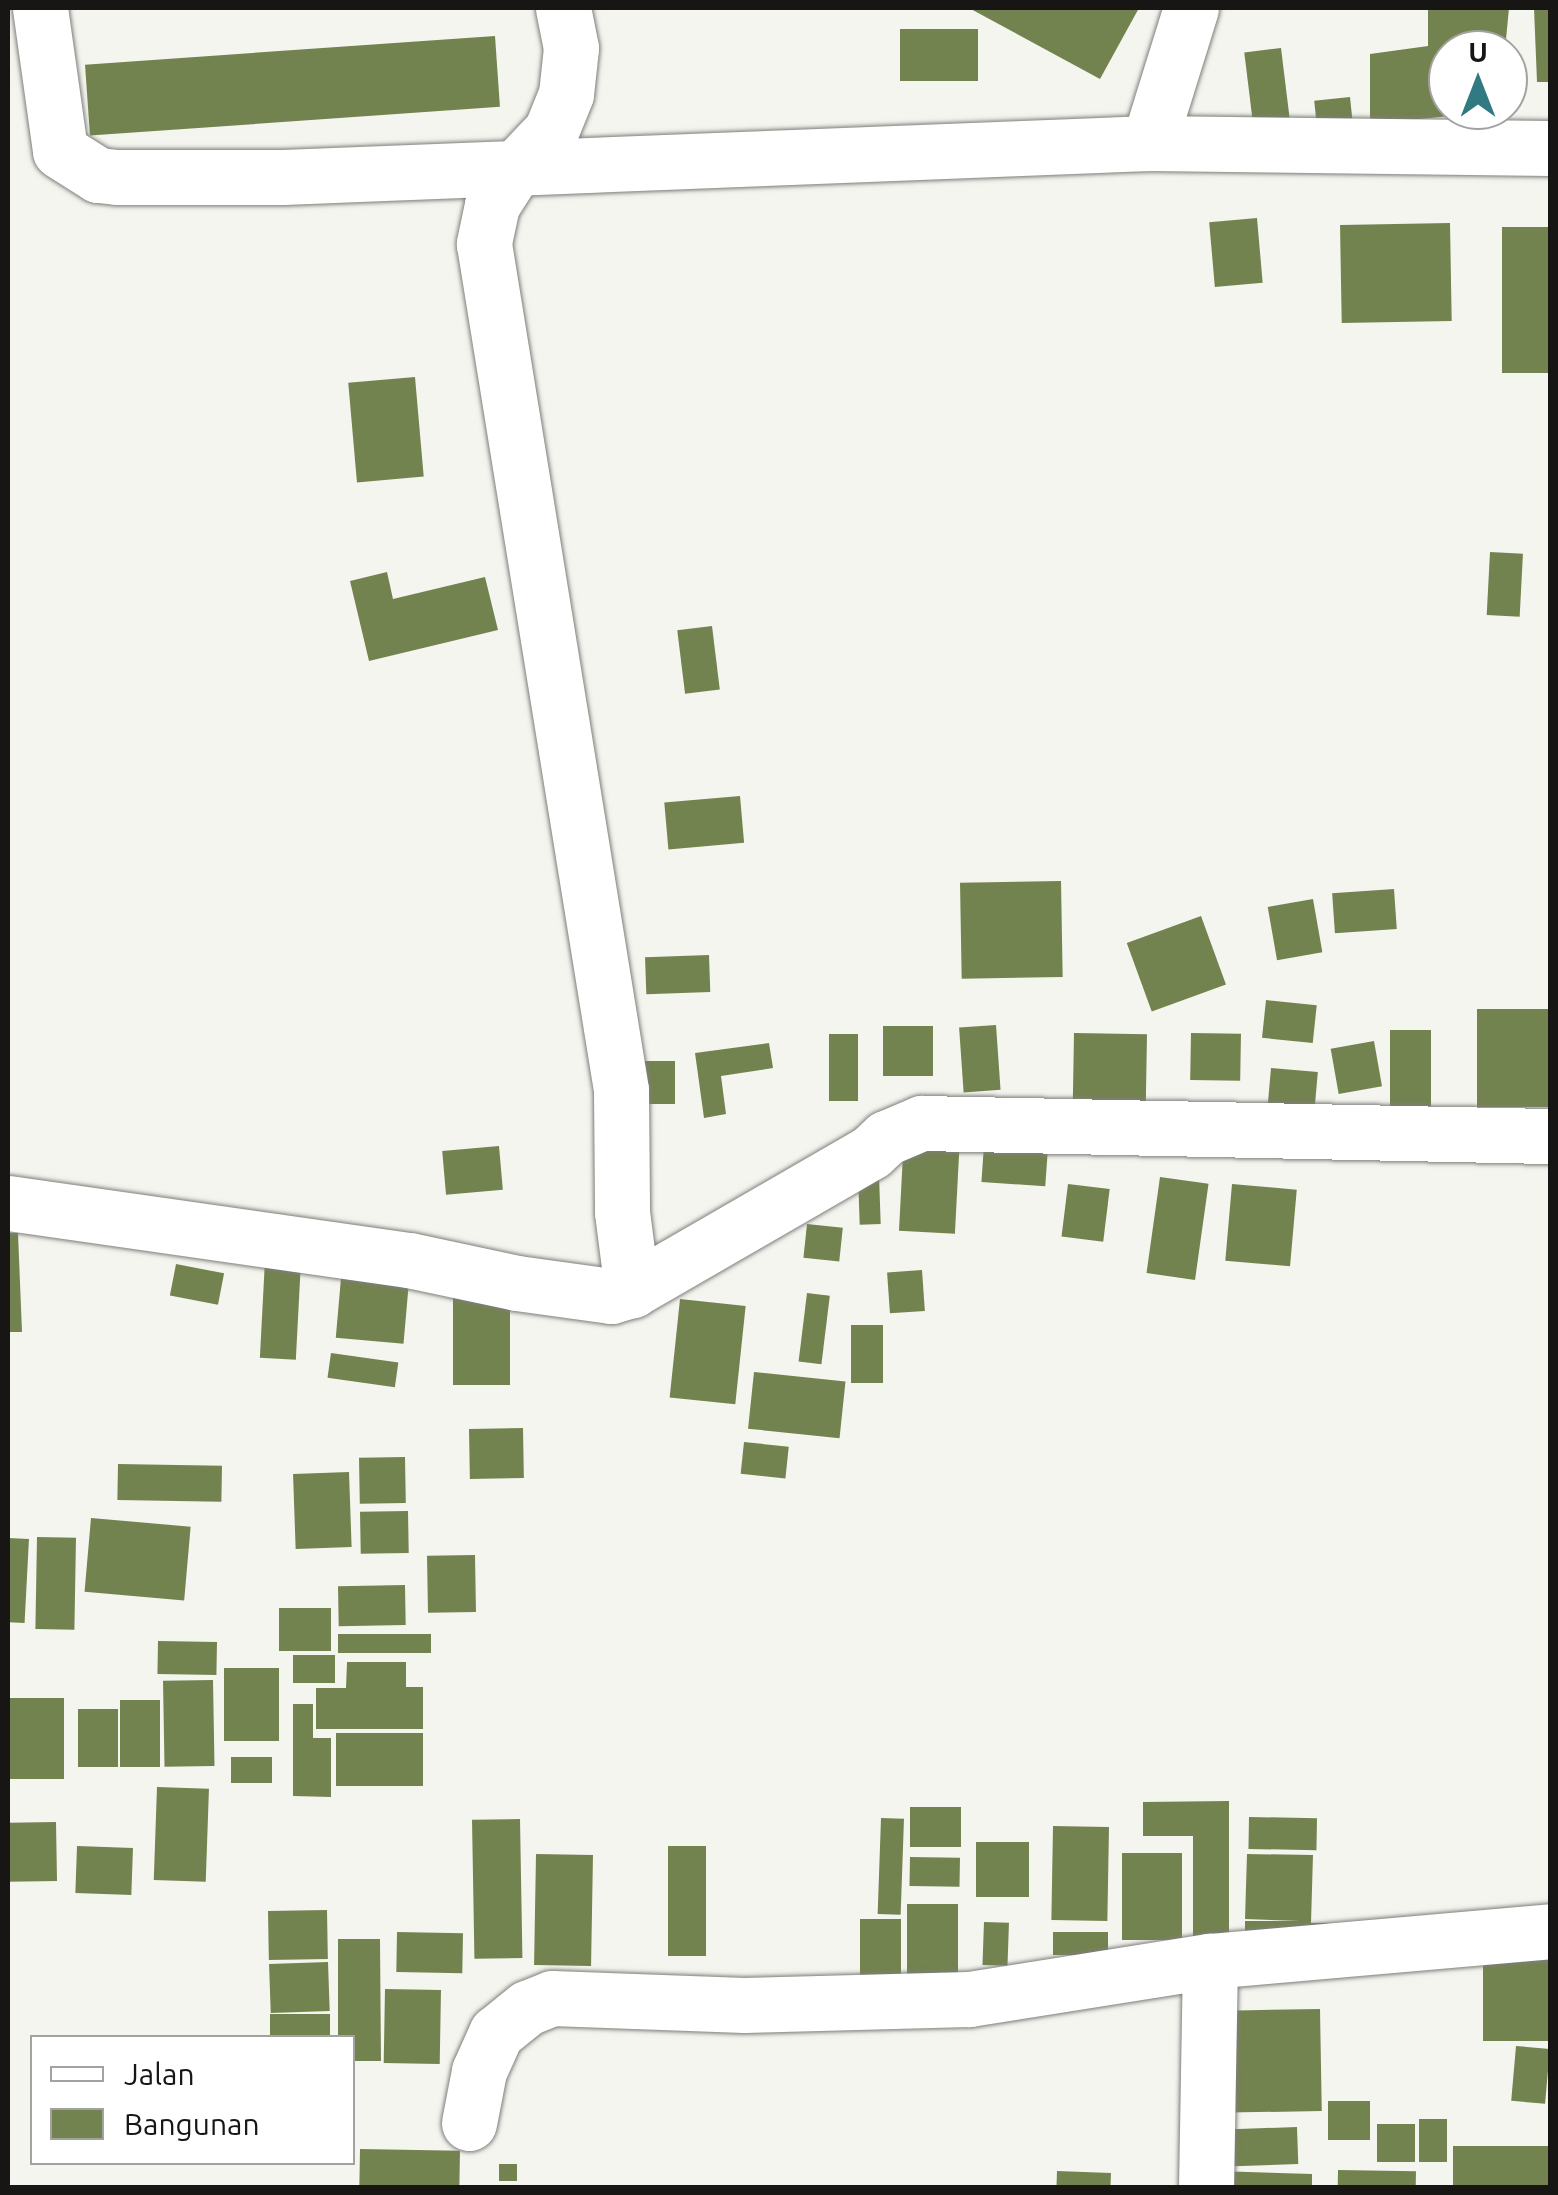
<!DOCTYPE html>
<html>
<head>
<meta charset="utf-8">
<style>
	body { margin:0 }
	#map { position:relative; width:1558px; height:2195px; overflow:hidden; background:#f5f5f0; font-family:Ubuntu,sans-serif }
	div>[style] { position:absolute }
	.building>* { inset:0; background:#73834f; transform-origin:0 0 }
	.roads { filter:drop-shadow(0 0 2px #7e7e7a) drop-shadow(0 0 2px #7e7e7a) }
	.minor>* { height:55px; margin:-27.5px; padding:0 27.5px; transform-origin:27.5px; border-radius:27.5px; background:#fff }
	span { translate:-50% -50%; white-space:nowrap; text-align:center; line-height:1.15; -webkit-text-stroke:8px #fff; paint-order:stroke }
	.frame { position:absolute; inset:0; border:10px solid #171615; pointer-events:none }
	.legend { position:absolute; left:30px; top:2035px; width:325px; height:130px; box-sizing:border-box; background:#fff; border:2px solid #a2a2a1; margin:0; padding:12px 18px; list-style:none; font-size:30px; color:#171615 }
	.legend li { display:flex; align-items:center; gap:20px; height:50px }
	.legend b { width:50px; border:2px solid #a2a2a1 }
	.north { position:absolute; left:1428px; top:30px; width:100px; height:100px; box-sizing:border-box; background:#fff; border:2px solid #a2a2a1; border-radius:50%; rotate:0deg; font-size:28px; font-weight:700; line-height:40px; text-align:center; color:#171615 }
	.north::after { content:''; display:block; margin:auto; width:35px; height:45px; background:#327a81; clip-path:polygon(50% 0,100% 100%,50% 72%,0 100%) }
</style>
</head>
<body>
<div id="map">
	<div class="building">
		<i style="clip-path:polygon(969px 8px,1139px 8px,1100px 79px)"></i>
		<i style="clip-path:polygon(1428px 8px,1509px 8px,1505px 50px,1448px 50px,1448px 110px,1480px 113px,1370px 124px,1370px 54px,1428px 46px)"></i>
		<i style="clip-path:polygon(1534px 8px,1550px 8px,1550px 82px,1537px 82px)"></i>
		<i style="left:900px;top:29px;width:78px;height:52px"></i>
		<i style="left:495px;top:36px;width:71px;height:411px;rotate:86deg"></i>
		<i style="left:1281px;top:48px;width:79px;height:37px;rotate:83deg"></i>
		<i style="left:1350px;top:97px;width:36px;height:36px;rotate:84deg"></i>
		<i style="left:1257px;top:218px;width:65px;height:48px;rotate:85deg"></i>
		<i style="left:1450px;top:223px;width:98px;height:110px;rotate:89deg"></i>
		<i style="left:1502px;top:227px;width:48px;height:146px"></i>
		<i style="left:415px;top:377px;width:100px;height:67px;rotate:85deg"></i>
		<i style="left:1490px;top:552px;width:33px;height:63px;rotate:3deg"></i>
		<i style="clip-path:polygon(387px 572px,393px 599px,485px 577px,498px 630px,369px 661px,350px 581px)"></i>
		<i style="left:712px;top:626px;width:64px;height:35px;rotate:83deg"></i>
		<i style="left:740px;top:796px;width:47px;height:76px;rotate:85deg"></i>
		<i style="left:1061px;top:881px;width:96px;height:101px;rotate:89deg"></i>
		<i style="left:1394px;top:889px;width:40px;height:62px;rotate:86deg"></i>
		<i style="left:1313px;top:899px;width:54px;height:46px;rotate:80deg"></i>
		<i style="left:1201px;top:916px;width:73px;height:79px;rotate:70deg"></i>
		<i style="left:709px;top:955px;width:37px;height:64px;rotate:88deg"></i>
		<i style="left:1266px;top:1000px;width:51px;height:38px;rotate:6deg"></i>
		<i style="left:1550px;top:1009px;width:98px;height:73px;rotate:90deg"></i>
		<i style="left:996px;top:1025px;width:65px;height:37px;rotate:86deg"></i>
		<i style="left:883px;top:1026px;width:50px;height:50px"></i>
		<i style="left:1390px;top:1030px;width:41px;height:76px"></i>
		<i style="left:1074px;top:1033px;width:73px;height:68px;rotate:1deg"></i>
		<i style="left:1191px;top:1033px;width:50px;height:47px;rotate:1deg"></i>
		<i style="left:829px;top:1034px;width:29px;height:67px"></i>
		<i style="left:1374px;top:1041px;width:46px;height:44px;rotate:80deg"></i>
		<i style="clip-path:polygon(769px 1043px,773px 1068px,721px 1076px,726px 1114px,704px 1118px,695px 1053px)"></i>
		<i style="left:637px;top:1061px;width:38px;height:43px"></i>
		<i style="left:1271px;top:1068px;width:47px;height:40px;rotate:5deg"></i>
		<i style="left:904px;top:1135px;width:56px;height:96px;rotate:3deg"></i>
		<i style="left:984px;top:1145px;width:64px;height:37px;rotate:4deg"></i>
		<i style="left:499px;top:1146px;width:44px;height:57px;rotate:85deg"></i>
		<i style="left:879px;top:1175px;width:49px;height:21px;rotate:88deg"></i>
		<i style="left:1160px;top:1177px;width:49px;height:97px;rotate:8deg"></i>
		<i style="left:1068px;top:1184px;width:42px;height:53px;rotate:7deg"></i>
		<i style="left:1232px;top:1184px;width:65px;height:77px;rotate:5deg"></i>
		<i style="left:807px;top:1224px;width:36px;height:34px;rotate:6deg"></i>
		<i style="clip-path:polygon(8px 1233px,18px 1233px,22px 1332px,8px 1332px)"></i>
		<i style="left:265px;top:1260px;width:36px;height:98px;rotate:3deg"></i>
		<i style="left:176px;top:1264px;width:49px;height:32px;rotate:11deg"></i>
		<i style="left:922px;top:1270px;width:41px;height:35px;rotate:86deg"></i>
		<i style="left:341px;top:1278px;width:68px;height:60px;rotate:5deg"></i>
		<i style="left:807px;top:1293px;width:23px;height:69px;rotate:7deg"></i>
		<i style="left:453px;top:1296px;width:57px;height:89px"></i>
		<i style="left:680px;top:1299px;width:66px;height:99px;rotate:6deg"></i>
		<i style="left:851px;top:1325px;width:32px;height:58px"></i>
		<i style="left:331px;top:1353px;width:68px;height:25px;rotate:8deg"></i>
		<i style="left:754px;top:1372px;width:92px;height:57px;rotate:6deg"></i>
		<i style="left:523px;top:1428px;width:50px;height:54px;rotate:89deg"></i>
		<i style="left:744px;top:1442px;width:45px;height:32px;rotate:6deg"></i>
		<i style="left:405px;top:1457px;width:46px;height:46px;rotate:89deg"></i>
		<i style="left:118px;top:1464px;width:104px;height:36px;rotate:1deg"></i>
		<i style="left:349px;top:1472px;width:75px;height:56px;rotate:88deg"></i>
		<i style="left:408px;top:1511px;width:42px;height:48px;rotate:89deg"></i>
		<i style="left:91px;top:1518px;width:100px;height:74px;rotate:5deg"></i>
		<i style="left:37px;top:1537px;width:39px;height:92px;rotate:1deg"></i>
		<i style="left:8px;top:1538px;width:21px;height:84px;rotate:3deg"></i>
		<i style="left:475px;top:1555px;width:57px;height:48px;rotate:89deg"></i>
		<i style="left:405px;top:1585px;width:40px;height:67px;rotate:89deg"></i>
		<i style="left:279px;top:1608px;width:52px;height:43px"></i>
		<i style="left:338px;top:1634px;width:93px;height:19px"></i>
		<i style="left:158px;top:1641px;width:59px;height:33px;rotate:1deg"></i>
		<i style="left:293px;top:1655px;width:42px;height:28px"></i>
		<i style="clip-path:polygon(347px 1662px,406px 1662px,406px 1687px,423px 1687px,423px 1729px,316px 1729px,316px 1688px,346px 1688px)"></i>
		<i style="left:224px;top:1668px;width:55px;height:73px"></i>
		<i style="left:213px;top:1680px;width:86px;height:50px;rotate:89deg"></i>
		<i style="left:8px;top:1698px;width:56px;height:81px"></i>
		<i style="left:120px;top:1700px;width:40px;height:67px"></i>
		<i style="clip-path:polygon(293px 1704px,313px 1704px,313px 1738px,331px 1738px,331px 1797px,293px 1796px)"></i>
		<i style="left:78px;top:1709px;width:40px;height:58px"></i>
		<i style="left:336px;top:1733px;width:87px;height:53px"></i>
		<i style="left:231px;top:1757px;width:41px;height:26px"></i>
		<i style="left:157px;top:1787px;width:52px;height:93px;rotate:2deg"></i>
		<i style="clip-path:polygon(1229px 1801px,1229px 1939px,1193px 1939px,1193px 1836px,1143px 1836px,1143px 1802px)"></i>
		<i style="left:910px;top:1807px;width:51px;height:40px"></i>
		<i style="left:1249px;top:1817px;width:68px;height:32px;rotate:1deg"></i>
		<i style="left:881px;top:1818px;width:23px;height:96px;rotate:2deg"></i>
		<i style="left:520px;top:1819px;width:139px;height:48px;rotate:89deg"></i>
		<i style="left:56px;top:1822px;width:59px;height:48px;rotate:89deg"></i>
		<i style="left:1053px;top:1826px;width:56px;height:94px;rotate:1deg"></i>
		<i style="left:976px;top:1842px;width:53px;height:55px"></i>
		<i style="left:77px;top:1846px;width:56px;height:47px;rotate:2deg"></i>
		<i style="left:668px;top:1846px;width:38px;height:110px"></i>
		<i style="left:1122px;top:1853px;width:60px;height:87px"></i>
		<i style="left:536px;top:1854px;width:57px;height:111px;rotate:1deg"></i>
		<i style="clip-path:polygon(1247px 1854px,1313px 1855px,1311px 1923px,1331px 1923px,1245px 1941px,1245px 1921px,1300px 1921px,1245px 1919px)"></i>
		<i style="left:910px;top:1857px;width:50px;height:29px;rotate:1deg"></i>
		<i style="left:907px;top:1904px;width:51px;height:88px"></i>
		<i style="left:327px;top:1910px;width:49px;height:59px;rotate:89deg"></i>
		<i style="left:860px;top:1919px;width:41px;height:76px"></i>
		<i style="left:984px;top:1922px;width:25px;height:43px;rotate:2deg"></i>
		<i style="left:397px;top:1932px;width:66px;height:40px;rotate:1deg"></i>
		<i style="left:1053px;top:1932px;width:55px;height:23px"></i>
		<i style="clip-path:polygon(338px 1939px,380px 1939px,381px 2061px,352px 2061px,352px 2038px,338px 2038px)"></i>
		<i style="left:1483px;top:1945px;width:67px;height:96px"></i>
		<i style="left:328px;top:1962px;width:49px;height:59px;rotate:88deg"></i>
		<i style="left:385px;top:1989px;width:56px;height:74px;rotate:1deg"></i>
		<i style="left:1320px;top:2009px;width:102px;height:94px;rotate:89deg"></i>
		<i style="left:330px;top:2014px;width:24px;height:60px;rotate:90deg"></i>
		<i style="left:1516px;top:2046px;width:34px;height:55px;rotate:5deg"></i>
		<i style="left:1328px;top:2101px;width:42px;height:39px"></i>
		<i style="left:1419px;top:2119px;width:28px;height:43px"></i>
		<i style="left:1377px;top:2124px;width:38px;height:38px"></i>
		<i style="left:1297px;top:2127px;width:37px;height:72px;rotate:88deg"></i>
		<i style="left:1453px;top:2146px;width:97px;height:42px"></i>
		<i style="left:360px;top:2149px;width:100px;height:39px;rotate:1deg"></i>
		<i style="left:499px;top:2164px;width:18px;height:17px"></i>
		<i style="left:1338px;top:2170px;width:78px;height:18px;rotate:1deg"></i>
		<i style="left:1057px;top:2171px;width:54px;height:17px;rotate:2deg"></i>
		<i style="clip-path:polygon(1215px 2171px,1312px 2174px,1312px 2188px,1214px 2188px)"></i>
	</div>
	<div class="roads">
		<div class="minor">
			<i style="left:40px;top:8px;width:144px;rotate:82deg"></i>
			<i style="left:60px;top:151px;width:45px;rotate:32.3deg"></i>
			<i style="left:98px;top:175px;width:19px;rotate:6deg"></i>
			<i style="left:117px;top:177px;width:166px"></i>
			<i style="left:283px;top:177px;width:867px;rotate:-2.25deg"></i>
			<i style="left:1149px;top:143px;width:401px;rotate:0.7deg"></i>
			<i style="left:563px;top:8px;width:41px;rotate:78.7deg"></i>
			<i style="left:571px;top:48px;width:46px;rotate:96.2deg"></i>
			<i style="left:566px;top:94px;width:40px;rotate:112deg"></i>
			<i style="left:551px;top:131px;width:52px;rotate:133.5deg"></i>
			<i style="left:515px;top:169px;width:43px;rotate:122.6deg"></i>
			<i style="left:492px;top:205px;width:40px;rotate:102deg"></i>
			<i style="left:484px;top:244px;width:857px;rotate:80.8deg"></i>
			<i style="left:621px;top:1090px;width:122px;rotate:89.5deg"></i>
			<i style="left:622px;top:1212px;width:79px;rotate:82.7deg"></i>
			<i style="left:1149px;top:143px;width:141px;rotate:-72.7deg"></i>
			<i style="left:8px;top:1203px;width:405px;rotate:8.1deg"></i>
			<i style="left:409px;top:1260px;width:110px;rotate:12deg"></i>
			<i style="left:517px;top:1283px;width:95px;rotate:7.9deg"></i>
			<i style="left:611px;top:1296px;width:22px;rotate:-16deg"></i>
			<i style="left:632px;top:1290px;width:276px;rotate:-30deg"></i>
			<i style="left:871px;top:1152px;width:21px;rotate:-43deg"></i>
			<i style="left:886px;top:1138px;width:39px;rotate:-23deg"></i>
			<i style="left:922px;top:1123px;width:628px;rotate:1.19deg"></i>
			<i style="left:469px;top:2123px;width:53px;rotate:-79.1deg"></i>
			<i style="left:479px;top:2071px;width:42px;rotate:-65.9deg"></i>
			<i style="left:496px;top:2033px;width:40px;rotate:-39deg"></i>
			<i style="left:527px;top:2008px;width:27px;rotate:-22deg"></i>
			<i style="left:552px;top:1998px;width:192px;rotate:2.1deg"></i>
			<i style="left:744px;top:2005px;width:225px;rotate:-1.5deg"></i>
			<i style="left:969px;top:1999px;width:244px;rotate:-9deg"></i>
			<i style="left:1210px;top:1961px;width:341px;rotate:-5deg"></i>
			<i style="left:1206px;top:2188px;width:227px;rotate:-89deg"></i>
		</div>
	</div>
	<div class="frame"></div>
	<ul class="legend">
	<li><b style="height:12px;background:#fff"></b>Jalan</li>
	<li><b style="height:28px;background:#73834f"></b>Bangunan</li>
	</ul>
	<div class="north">U</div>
</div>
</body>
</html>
